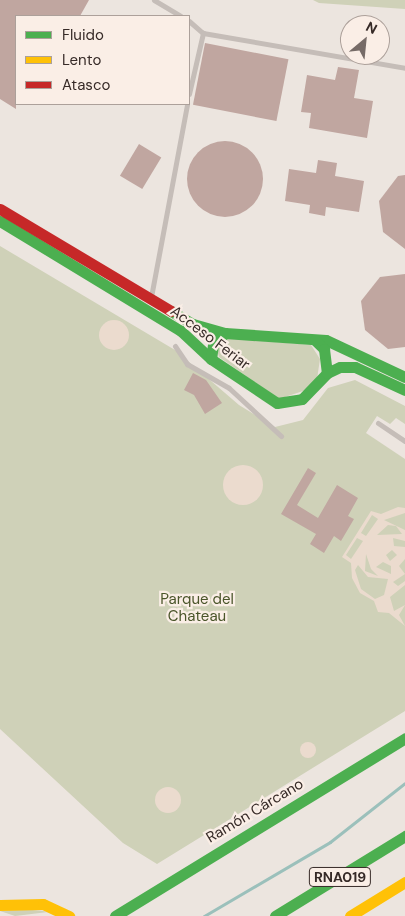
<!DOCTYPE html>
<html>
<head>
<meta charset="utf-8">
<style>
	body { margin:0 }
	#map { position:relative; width:405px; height:916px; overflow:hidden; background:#ece5df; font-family:"DM Sans",sans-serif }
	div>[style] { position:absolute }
	.green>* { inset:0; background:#cfd1b8 }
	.plaza>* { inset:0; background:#ebdbce }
	.round { border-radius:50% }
	.stream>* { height:3px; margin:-1.5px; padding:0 1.5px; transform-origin:1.5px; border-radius:1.5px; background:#9bc0bb }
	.building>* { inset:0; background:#c0a6a0; transform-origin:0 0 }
	.lane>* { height:5px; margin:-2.5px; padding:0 2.5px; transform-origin:2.5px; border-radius:2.5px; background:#c5bdb8 }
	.fast>* { height:11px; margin:-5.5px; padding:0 5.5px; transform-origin:5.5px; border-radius:5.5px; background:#4caf50 }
	.slow>* { height:11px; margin:-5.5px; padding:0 5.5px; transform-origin:5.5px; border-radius:5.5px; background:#ffc107 }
	.jam>* { height:11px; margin:-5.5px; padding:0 5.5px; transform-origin:5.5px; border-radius:5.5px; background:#c62828 }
	span { translate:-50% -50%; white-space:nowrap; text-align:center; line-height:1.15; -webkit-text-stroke:4.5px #faeee6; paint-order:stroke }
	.shield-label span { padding:1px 4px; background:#faeee6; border:1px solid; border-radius:4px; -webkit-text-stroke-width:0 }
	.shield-label { font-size:14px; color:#362a27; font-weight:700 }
	.street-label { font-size:15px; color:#362a27 }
	.park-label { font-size:15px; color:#4a552a }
	.legend { position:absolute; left:15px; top:15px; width:175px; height:90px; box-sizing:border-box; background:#faeee6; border:1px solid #aca09a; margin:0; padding:6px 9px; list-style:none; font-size:15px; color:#362a27 }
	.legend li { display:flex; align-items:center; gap:10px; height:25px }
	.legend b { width:25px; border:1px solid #aca09a }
	.north { position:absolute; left:340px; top:15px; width:50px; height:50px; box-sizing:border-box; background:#faeee6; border:1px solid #aca09a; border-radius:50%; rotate:28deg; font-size:14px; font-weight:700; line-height:20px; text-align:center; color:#362a27 }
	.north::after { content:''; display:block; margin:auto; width:18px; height:22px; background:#766b67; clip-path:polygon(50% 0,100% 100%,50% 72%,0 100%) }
</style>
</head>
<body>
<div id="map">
	<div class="green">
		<i style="clip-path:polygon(313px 0,405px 0,405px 9px,319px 3px)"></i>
		<i style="clip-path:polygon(0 246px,175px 350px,239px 405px,275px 427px,303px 420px,328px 388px,355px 380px,405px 406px,405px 424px,396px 418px,390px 424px,377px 416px,366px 433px,405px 459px,405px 711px,157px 864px,123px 843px,0 729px)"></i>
		<i style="clip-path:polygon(226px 338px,311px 345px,320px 359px,317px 379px,309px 389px,279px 399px,219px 357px,217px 350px)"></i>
		<i style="clip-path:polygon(22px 909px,43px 911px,48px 912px,15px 916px,0 911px)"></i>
	</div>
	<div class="plaza">
		<i class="round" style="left:99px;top:320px;width:30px;height:30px"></i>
		<i class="round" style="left:223px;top:465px;width:40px;height:40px"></i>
		<i style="clip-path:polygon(evenodd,398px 507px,405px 508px,405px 513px,384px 520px,405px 530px,405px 541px,393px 538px,394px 546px,405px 547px,405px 559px,399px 566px,405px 574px,393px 582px,398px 586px,405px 581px,405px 585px,390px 597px,394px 611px,405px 605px,399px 615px,405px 626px,389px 613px,378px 612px,374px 601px,360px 593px,352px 578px,351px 563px,342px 557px,371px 511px,381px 514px,398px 507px,372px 515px,378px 519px,366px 536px,361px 533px,372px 515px,398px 507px,388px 525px,396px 526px,402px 534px,377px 535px,388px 525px,398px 507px,357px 538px,363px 541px,351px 559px,346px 555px,357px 538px,398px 507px,392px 550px,397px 555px,390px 561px,386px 555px,392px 550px,398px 507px,366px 554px,371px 569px,378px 576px,365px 571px,366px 554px,398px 507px,383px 562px,391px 566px,391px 574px,376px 567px,383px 562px,398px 507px,358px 565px,368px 577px,388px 579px,384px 595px,375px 599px,361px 589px,355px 570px,358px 565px)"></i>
		<i class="round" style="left:300px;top:742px;width:16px;height:16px"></i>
		<i class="round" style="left:155px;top:787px;width:26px;height:26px"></i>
	</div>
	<div class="stream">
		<i style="left:204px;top:916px;width:146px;rotate:-30.4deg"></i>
		<i style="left:330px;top:842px;width:95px;rotate:-38.2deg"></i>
	</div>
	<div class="building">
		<i style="clip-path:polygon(0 0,89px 0,80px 16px,16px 16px,16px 109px,0 99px)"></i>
		<i style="left:205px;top:43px;width:85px;height:63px;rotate:11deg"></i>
		<i style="clip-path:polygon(338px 67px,359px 70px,354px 98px,373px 101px,367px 138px,309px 128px,311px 113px,301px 112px,307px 75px,335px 80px)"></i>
		<i class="round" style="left:187px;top:141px;width:76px;height:76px"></i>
		<i style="left:139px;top:144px;width:26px;height:37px;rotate:31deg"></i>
		<i style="clip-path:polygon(318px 160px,337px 163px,335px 176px,364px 181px,359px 212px,326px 207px,325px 216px,309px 213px,310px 205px,285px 201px,289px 169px,316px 173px)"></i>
		<i style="clip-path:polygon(405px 175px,405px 249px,383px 232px,379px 201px,398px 176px)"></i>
		<i style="clip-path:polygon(405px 274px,405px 347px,388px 349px,365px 330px,361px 301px,380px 277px)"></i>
		<i style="clip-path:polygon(193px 373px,206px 380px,222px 403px,205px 414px,194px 395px,184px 390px)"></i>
		<i style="clip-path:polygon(308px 468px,316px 473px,297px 505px,318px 518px,337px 485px,358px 498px,348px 516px,354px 519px,341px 541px,334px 536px,324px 553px,310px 544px,316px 534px,281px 514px)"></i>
	</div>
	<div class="lane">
		<i style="left:154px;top:0;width:31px;rotate:31deg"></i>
		<i style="left:189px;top:21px;width:18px;rotate:41deg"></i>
		<i style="left:189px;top:94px;width:63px;rotate:-77.1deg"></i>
		<i style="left:203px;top:33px;width:205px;rotate:9.8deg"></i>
		<i style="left:151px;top:297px;width:196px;rotate:-79.4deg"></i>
		<i style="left:175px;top:346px;width:22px;rotate:56deg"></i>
		<i style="left:187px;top:364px;width:48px;rotate:29.7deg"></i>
		<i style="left:229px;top:388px;width:71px;rotate:42.7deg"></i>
		<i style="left:378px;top:423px;width:32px;rotate:34deg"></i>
	</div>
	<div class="fast">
		<i style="left:0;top:221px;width:212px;rotate:31.3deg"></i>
		<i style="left:181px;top:331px;width:41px;rotate:43deg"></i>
		<i style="left:211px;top:359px;width:79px;rotate:33.7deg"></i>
		<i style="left:277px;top:403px;width:25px;rotate:-9deg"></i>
		<i style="left:302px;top:399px;width:36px;rotate:-46deg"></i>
		<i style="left:327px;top:373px;width:14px;rotate:-25deg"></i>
		<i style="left:340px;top:367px;width:15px"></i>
		<i style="left:355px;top:367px;width:55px;rotate:24.7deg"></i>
		<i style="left:171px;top:311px;width:26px;rotate:31deg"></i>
		<i style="left:193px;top:324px;width:33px;rotate:16deg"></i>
		<i style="left:225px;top:333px;width:101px;rotate:4deg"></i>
		<i style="left:326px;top:340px;width:87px;rotate:25.1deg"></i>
		<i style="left:315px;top:340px;width:13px;rotate:45deg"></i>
		<i style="left:324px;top:349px;width:24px;rotate:83deg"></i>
		<i style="left:211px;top:359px;width:14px;rotate:-82deg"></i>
		<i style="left:213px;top:345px;width:17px;rotate:-45deg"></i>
		<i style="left:115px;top:916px;width:340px;rotate:-31.5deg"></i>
		<i style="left:275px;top:916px;width:153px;rotate:-31.6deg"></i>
	</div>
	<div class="slow">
		<i style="left:0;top:905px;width:43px;rotate:-1.3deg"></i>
		<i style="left:43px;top:904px;width:29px;rotate:25deg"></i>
		<i style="left:350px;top:916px;width:65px;rotate:-31.7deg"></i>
	</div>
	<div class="jam">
		<i style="left:0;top:209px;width:199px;rotate:30.8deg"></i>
	</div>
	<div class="shield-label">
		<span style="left:340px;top:877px">RNA019</span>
	</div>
	<div class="street-label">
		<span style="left:210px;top:338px;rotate:37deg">Acceso Feriar</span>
		<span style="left:255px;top:811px;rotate:-31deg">Ramón Cárcano</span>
	</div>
	<div class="park-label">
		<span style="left:197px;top:608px">Parque del<br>Chateau</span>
	</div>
	<ul class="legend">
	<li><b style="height:6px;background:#4caf50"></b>Fluido</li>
	<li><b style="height:6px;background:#ffc107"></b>Lento</li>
	<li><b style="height:6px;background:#c62828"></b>Atasco</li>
	</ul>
	<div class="north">N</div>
</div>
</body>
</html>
